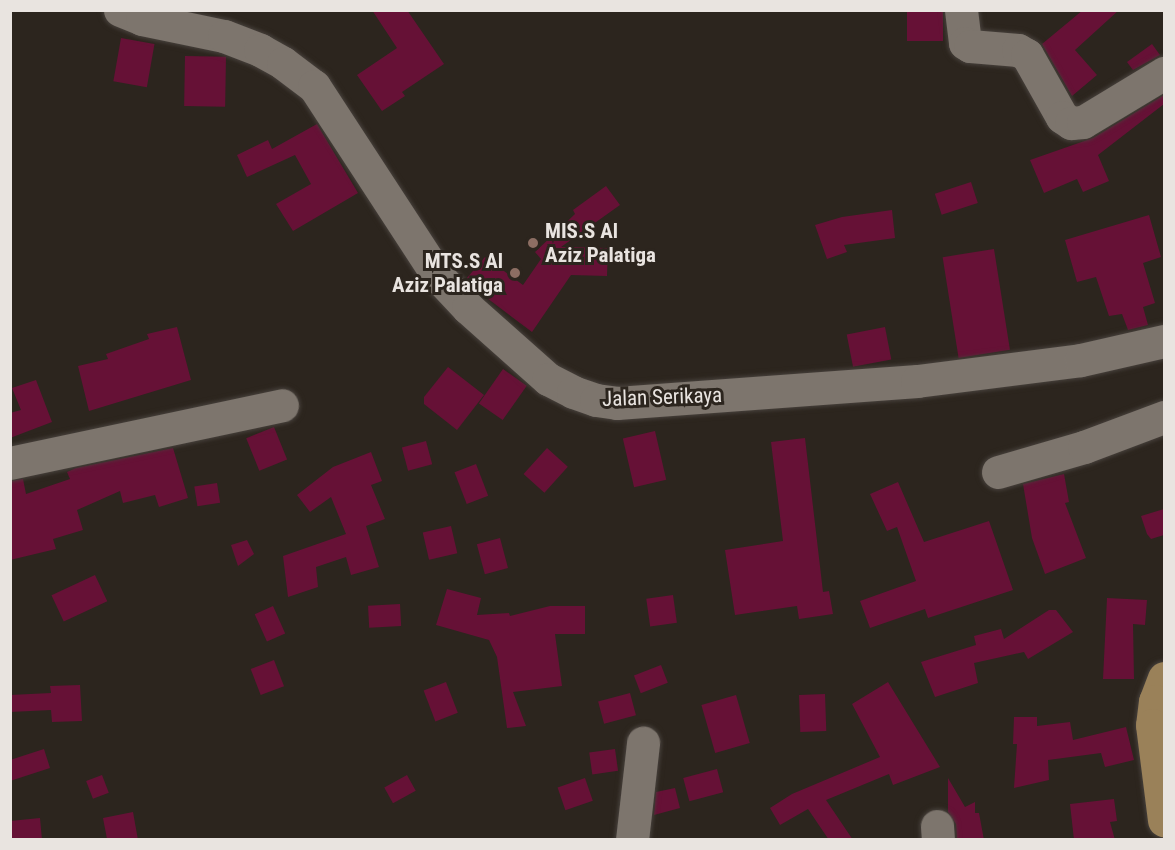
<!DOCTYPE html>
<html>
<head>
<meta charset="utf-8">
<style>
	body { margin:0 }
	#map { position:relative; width:1175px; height:850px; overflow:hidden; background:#2c251e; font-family:"Roboto Condensed",sans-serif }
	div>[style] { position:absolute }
	.building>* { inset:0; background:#661136; transform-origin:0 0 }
	.roads { filter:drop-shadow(0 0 2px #47413c) drop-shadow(0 0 2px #47413c) }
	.minor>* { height:33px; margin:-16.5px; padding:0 16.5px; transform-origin:16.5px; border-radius:16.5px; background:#7d756d }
	.major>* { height:33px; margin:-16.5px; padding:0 16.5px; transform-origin:16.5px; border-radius:16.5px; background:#9a8159 }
	.dots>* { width:16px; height:16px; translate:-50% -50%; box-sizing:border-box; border:3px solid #2c251e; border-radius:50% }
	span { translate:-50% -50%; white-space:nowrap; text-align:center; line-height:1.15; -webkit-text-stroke:6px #2c251e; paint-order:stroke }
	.poi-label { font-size:21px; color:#e9e4e0; font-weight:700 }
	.left { translate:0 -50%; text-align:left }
	.right { translate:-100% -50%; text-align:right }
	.street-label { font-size:21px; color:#e9e4e0 }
	.frame { position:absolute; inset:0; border:12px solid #e9e4e0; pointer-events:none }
</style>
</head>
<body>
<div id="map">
	<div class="building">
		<i style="clip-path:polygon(372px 10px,407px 10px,444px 64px,402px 92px,405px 96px,382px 111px,357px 75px,397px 48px)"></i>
		<i style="left:907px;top:10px;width:36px;height:31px"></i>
		<i style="clip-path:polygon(1083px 10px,1119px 10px,1075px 50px,1097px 75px,1072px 96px,1042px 44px)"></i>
		<i style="left:121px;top:38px;width:34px;height:44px;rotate:10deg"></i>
		<i style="clip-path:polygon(1152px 44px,1160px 55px,1133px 70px,1127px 62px)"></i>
		<i style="left:185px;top:56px;width:41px;height:50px;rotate:1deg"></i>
		<i style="clip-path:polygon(1164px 95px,1164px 104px,1098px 155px,1109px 181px,1083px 192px,1077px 179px,1044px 193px,1030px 160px,1093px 138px)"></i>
		<i style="clip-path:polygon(317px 124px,358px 193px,293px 231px,276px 204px,311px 184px,295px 155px,247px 177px,237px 155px,268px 140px,272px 149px)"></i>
		<i style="left:971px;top:182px;width:22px;height:38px;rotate:72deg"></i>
		<i style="clip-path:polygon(606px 186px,620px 205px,561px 247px,608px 248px,607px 276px,571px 275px,532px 332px,479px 292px,466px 279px,485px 257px,523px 285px,541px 259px,535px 252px,575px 214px,573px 210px)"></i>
		<i style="clip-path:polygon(892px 210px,895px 238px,844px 245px,847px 252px,827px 259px,815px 225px,842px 217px)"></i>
		<i style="clip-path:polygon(1149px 215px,1161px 257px,1143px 263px,1155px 303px,1143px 307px,1148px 325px,1128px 330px,1122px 314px,1109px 316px,1096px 277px,1077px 282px,1065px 240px)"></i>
		<i style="left:994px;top:249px;width:102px;height:52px;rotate:81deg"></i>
		<i style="clip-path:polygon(177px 327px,191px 380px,89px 411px,78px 366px,108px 359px,106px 354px,149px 339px,147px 334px)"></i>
		<i style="left:885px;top:327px;width:33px;height:39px;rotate:79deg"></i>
		<i style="clip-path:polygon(448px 367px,484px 395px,457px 430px,424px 404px,424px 397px)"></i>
		<i style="left:503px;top:369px;width:29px;height:42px;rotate:35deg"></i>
		<i style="clip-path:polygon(36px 380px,52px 422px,10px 438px,10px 413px,21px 410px,12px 388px)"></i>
		<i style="left:274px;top:427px;width:35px;height:30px;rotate:68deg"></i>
		<i style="left:655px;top:431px;width:50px;height:33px;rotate:77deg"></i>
		<i style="clip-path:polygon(805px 438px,823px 592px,829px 591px,833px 614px,799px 619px,797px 606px,735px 615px,725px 550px,783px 541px,771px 442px)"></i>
		<i style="left:426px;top:441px;width:24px;height:25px;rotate:75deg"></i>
		<i style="clip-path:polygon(173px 448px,188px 498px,159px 507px,155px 495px,123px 503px,120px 491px,77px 510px,83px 530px,53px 539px,56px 549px,10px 560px,10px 481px,23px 479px,26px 494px,70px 479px,67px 472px,76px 468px)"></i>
		<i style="left:547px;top:448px;width:28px;height:35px;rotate:42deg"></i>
		<i style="clip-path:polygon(371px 452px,382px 481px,371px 485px,385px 519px,366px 526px,379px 567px,351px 575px,346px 557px,316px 567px,318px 587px,288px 597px,283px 556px,346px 534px,331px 497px,310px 512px,297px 495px,333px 467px)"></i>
		<i style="left:476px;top:464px;width:34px;height:23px;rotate:69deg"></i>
		<i style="clip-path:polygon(1064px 474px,1069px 502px,1065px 503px,1086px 558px,1045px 574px,1032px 538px,1023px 484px)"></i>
		<i style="clip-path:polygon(898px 482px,924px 542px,989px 521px,1013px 590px,928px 618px,925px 609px,870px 628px,860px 601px,916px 581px,897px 527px,887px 531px,870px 494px)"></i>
		<i style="left:217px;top:483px;width:20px;height:23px;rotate:81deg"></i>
		<i style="clip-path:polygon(1164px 509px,1164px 535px,1151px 539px,1147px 534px,1141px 516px)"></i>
		<i style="left:451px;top:526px;width:28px;height:29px;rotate:77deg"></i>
		<i style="left:500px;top:538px;width:31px;height:24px;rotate:75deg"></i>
		<i style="clip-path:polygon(247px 540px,254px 554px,238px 566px,231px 545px)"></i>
		<i style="left:95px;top:575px;width:29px;height:48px;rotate:65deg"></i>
		<i style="clip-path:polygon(447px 589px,481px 598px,477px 615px,509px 613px,510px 616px,550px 606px,585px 606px,585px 634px,555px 634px,562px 686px,513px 692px,526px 726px,507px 728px,497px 657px,489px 640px,436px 625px)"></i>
		<i style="left:673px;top:595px;width:28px;height:27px;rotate:82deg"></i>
		<i style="clip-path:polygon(1107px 598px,1147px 600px,1145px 625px,1133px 624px,1134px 679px,1103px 679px)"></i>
		<i style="left:400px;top:604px;width:22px;height:32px;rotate:87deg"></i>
		<i style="left:273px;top:606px;width:30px;height:20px;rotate:66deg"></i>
		<i style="clip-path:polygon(1049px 610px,1056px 610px,1073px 632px,1028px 659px,1024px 652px,974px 663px,978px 683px,935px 697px,921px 662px,976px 645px,974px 636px,1001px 629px,1004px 639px)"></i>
		<i style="left:274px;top:660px;width:28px;height:25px;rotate:69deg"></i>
		<i style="left:661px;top:665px;width:19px;height:29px;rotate:69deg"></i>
		<i style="left:446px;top:682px;width:33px;height:24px;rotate:69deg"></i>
		<i style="clip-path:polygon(888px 682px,940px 767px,893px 785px,889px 774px,826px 800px,853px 840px,829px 840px,808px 809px,780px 825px,770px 808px,792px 794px,880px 757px,852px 704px)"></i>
		<i style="clip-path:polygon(80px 685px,82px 721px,52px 722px,51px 710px,10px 712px,10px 695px,51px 693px,50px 686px)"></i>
		<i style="left:630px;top:693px;width:23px;height:33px;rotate:75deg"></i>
		<i style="left:825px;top:694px;width:37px;height:26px;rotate:88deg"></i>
		<i style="left:736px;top:695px;width:50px;height:36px;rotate:74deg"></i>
		<i style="clip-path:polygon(1014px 717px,1037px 717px,1037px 726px,1070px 722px,1073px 740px,1126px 727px,1134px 760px,1105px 767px,1101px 753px,1048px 760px,1049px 780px,1014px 788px,1017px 744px,1013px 744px)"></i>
		<i style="clip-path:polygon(44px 749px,50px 768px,10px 781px,10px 760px)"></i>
		<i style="left:615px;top:749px;width:22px;height:26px;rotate:82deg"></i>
		<i style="left:717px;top:769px;width:24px;height:35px;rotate:75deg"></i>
		<i style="left:102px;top:775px;width:19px;height:17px;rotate:69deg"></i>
		<i style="left:407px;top:775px;width:18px;height:26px;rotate:61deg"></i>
		<i style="left:585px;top:778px;width:24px;height:29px;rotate:71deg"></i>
		<i style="clip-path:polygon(948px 778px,965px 807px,975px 802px,975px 813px,979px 813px,984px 840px,957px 840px,956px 824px,948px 812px)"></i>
		<i style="clip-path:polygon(675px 788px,680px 808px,654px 815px,656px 792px)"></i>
		<i style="clip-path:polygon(1114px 799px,1117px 821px,1110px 822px,1115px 840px,1074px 840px,1070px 804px)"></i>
		<i style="clip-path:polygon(133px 812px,138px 840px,107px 839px,103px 818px)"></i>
		<i style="clip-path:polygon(40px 818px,42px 840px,10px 840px,10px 821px)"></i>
	</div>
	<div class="roads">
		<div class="minor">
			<i style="left:120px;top:10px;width:24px;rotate:22deg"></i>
			<i style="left:142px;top:19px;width:84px;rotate:11.7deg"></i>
			<i style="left:224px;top:36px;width:39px;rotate:21deg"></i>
			<i style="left:260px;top:50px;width:26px;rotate:29deg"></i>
			<i style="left:283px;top:63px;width:39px;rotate:37deg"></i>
			<i style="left:314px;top:86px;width:225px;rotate:56.9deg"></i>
			<i style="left:437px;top:275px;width:45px;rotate:46.8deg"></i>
			<i style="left:468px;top:308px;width:107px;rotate:41.6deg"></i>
			<i style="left:548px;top:379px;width:28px;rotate:27deg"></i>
			<i style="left:573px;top:392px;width:24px;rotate:19deg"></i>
			<i style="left:596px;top:400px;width:21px;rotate:8deg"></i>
			<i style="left:617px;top:403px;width:301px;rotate:-4.2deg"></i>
			<i style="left:917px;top:381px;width:165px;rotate:-7.3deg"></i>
			<i style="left:1081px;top:360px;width:85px;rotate:-12.9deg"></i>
			<i style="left:961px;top:10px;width:33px;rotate:83deg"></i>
			<i style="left:965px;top:43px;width:6px;rotate:31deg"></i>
			<i style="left:970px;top:46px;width:48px;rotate:4.8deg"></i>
			<i style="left:1018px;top:50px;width:10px;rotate:29deg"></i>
			<i style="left:1027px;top:55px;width:71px;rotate:60.6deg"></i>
			<i style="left:1062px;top:117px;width:11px;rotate:34deg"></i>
			<i style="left:1071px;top:123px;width:12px;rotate:-5deg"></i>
			<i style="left:1083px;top:122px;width:95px;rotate:-31.2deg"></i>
			<i style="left:10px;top:463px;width:278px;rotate:-12deg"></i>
			<i style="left:998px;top:472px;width:90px;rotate:-16.2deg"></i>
			<i style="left:1084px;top:447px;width:85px;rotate:-20.6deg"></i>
			<i style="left:937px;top:826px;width:14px;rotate:86deg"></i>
			<i style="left:632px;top:840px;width:98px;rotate:-83.5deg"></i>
		</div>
		<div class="major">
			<i style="left:1164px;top:678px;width:25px;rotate:111deg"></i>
			<i style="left:1155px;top:701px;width:24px;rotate:97deg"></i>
			<i style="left:1152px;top:725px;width:96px;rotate:82.8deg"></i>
		</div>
	</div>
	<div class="dots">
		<i style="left:533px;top:243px;background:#8d6e63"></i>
		<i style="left:515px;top:273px;background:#8d6e63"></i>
	</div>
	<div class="poi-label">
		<span class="left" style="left:545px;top:243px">MIS.S Al<br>Aziz Palatiga</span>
		<span class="right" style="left:503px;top:273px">MTS.S Al<br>Aziz Palatiga</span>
	</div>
	<div class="street-label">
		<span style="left:662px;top:397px;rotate:-2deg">Jalan Serikaya</span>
	</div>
	<div class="frame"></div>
</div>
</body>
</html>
